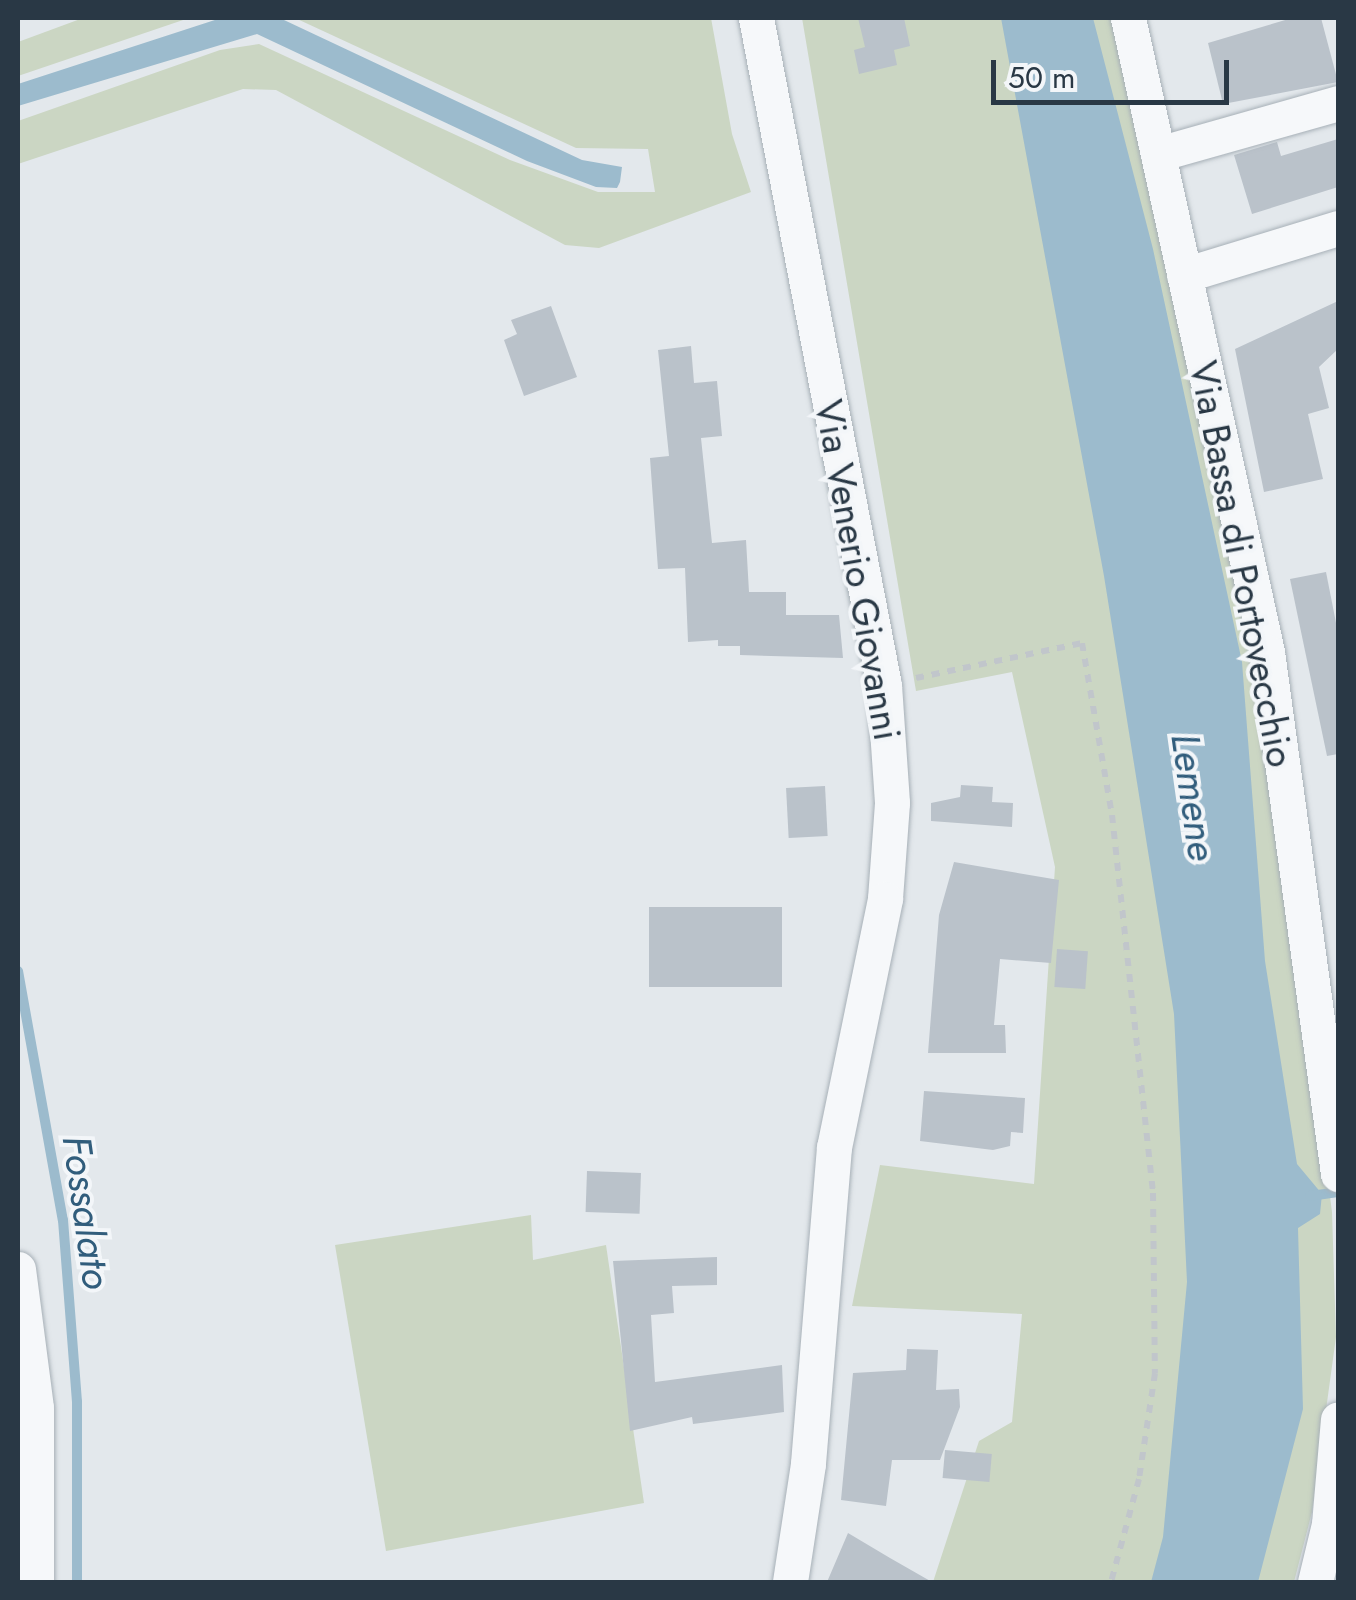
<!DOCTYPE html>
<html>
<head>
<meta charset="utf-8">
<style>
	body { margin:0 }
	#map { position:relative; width:1356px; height:1600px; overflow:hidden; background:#e3e8ec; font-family:Jost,sans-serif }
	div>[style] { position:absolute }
	.green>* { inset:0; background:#cbd6c3 }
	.water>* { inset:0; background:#9cbbcd }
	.stream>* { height:10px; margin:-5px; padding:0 5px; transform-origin:5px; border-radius:5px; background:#9cbbcd }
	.building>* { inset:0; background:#bac2ca; transform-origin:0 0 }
	.path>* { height:6px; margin-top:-3px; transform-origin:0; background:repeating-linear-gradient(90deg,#c1c6cb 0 8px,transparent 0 16px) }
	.roads { filter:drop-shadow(0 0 2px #a7b0b7) drop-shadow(0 0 2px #a7b0b7) }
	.minor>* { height:35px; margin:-17.5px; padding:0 17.5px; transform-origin:17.5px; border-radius:17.5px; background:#f6f8fa }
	span { translate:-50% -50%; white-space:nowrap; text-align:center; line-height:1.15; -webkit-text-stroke:8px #f3f6f9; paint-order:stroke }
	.street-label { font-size:38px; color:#293845 }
	.water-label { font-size:40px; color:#315d7c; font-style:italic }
	.frame { position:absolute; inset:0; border:20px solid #293845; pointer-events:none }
	.scale { position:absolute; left:991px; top:60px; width:238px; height:45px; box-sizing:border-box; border:5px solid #293845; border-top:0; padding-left:12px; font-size:30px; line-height:35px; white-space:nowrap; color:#293845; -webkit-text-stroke:8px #f3f6f9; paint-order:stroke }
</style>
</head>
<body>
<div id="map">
	<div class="green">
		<i style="clip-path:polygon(83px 18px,189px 18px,18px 76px,18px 42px)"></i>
		<i style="clip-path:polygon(295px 18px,711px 18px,732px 134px,751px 192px,599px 248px,565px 245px,276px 90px,243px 89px,18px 164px,18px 121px,220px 50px,259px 44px,510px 160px,598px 192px,655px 192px,648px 149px,576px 148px)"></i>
		<i style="clip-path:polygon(802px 18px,1116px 18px,1267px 707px,1332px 1212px,1336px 1337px,1312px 1512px,1294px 1582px,933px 1582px,979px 1441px,1012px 1422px,1022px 1314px,852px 1306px,880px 1165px,1034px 1184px,1055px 867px,1012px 672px,916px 691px)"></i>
		<i style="clip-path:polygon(531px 1215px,533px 1260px,606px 1245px,644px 1503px,386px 1551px,335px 1245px)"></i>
	</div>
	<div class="water">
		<i style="clip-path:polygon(221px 18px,284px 20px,582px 160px,622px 167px,620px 182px,617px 188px,596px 187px,527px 161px,257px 34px,18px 106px,18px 84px)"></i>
		<i style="clip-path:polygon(1001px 18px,1093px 18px,1153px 249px,1242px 662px,1265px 961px,1297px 1164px,1322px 1194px,1320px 1214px,1298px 1228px,1303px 1409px,1258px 1582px,1151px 1582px,1163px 1537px,1187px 1282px,1174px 1014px,1104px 576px)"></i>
	</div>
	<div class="stream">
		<i style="left:18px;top:971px;width:253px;rotate:79.8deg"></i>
		<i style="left:63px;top:1220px;width:183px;rotate:85.6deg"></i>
		<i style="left:77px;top:1402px;width:180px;rotate:90deg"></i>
		<i style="left:1310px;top:1196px;width:28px;rotate:-8deg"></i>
	</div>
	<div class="building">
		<i style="clip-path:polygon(858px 18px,904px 18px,910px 46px,894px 50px,897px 65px,859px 74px,854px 50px,865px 47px)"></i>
		<i style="clip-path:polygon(1292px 18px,1321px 18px,1338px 82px,1223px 104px,1208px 43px)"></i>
		<i style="clip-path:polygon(1338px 139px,1338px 187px,1252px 214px,1234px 155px,1277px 142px,1281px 156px)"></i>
		<i style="clip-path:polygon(1338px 301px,1338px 349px,1319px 367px,1329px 408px,1308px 414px,1323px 479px,1264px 492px,1235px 349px)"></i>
		<i style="clip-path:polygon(551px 306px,577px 377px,524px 396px,504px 340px,517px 334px,511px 320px)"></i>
		<i style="clip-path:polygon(691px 346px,694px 383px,717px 381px,722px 436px,701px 438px,712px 543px,746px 540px,749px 592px,786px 592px,786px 615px,839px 615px,843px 658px,740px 655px,740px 646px,718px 646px,718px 640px,688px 642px,685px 568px,658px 569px,650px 458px,669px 456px,658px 350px)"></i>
		<i style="clip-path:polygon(1326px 572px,1338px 633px,1338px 754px,1327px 756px,1290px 579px)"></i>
		<i style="clip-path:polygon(961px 785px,993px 787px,992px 802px,1013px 803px,1012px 827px,931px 821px,931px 803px,960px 797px)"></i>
		<i style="left:825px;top:786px;width:50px;height:39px;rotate:87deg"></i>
		<i style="clip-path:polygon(954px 862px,1059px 880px,1051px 963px,1000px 959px,994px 1025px,1005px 1025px,1006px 1053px,928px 1053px,939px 915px)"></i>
		<i style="left:782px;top:907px;width:80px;height:133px;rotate:90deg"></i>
		<i style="left:1057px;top:949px;width:31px;height:38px;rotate:4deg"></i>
		<i style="clip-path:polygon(924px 1091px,1025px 1098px,1023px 1133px,1011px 1132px,1010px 1146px,993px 1150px,920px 1141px)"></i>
		<i style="left:587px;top:1171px;width:54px;height:41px;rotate:2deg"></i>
		<i style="clip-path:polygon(717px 1257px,717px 1285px,672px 1286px,674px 1313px,651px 1315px,655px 1382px,782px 1365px,784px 1412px,693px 1424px,692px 1417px,630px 1431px,613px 1261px)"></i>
		<i style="clip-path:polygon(907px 1349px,938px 1350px,936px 1390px,959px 1389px,960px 1407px,940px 1460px,892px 1460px,886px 1506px,841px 1500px,853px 1373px,906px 1370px)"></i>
		<i style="left:945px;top:1450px;width:47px;height:28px;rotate:5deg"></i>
		<i style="clip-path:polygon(848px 1533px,890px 1558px,932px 1582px,827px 1582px)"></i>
	</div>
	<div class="path">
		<i style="left:916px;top:678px;width:170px;rotate:-11.9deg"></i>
		<i style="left:1082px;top:643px;width:175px;rotate:80.1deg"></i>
		<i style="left:1112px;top:815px;width:380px;rotate:83.8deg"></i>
		<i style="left:1153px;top:1193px;width:180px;rotate:89.4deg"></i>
		<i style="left:1155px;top:1373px;width:107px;rotate:98.6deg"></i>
		<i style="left:1139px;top:1479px;width:107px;rotate:105.2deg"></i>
	</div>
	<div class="roads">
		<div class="minor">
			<i style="left:756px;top:18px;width:679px;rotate:79.14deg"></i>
			<i style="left:884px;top:685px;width:118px;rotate:86.1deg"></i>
			<i style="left:892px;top:803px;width:96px;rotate:94.2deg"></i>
			<i style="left:885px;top:899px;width:253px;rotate:101.6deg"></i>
			<i style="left:834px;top:1147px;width:318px;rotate:94.7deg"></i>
			<i style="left:808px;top:1464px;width:119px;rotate:98.7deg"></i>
			<i style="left:1128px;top:18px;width:649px;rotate:77.63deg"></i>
			<i style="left:1267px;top:652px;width:527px;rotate:82.25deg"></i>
			<i style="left:1158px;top:154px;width:187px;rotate:-15.8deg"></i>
			<i style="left:1184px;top:275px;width:161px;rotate:-17deg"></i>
			<i style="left:18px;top:1269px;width:140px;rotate:82.6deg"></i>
			<i style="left:36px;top:1408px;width:174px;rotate:90deg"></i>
			<i style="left:1315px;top:1582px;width:60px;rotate:-76.4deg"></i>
			<i style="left:1329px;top:1524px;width:105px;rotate:-85.1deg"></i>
		</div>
	</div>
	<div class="street-label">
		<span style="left:1242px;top:564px;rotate:79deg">Via Bassa di Portovecchio</span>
		<span style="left:858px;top:570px;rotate:80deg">Via Venerio Giovanni</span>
	</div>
	<div class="water-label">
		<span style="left:1194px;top:797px;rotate:82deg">Lemene</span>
		<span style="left:87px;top:1212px;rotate:82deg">Fossalato</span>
	</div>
	<div class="frame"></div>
	<div class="scale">50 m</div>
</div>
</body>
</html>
